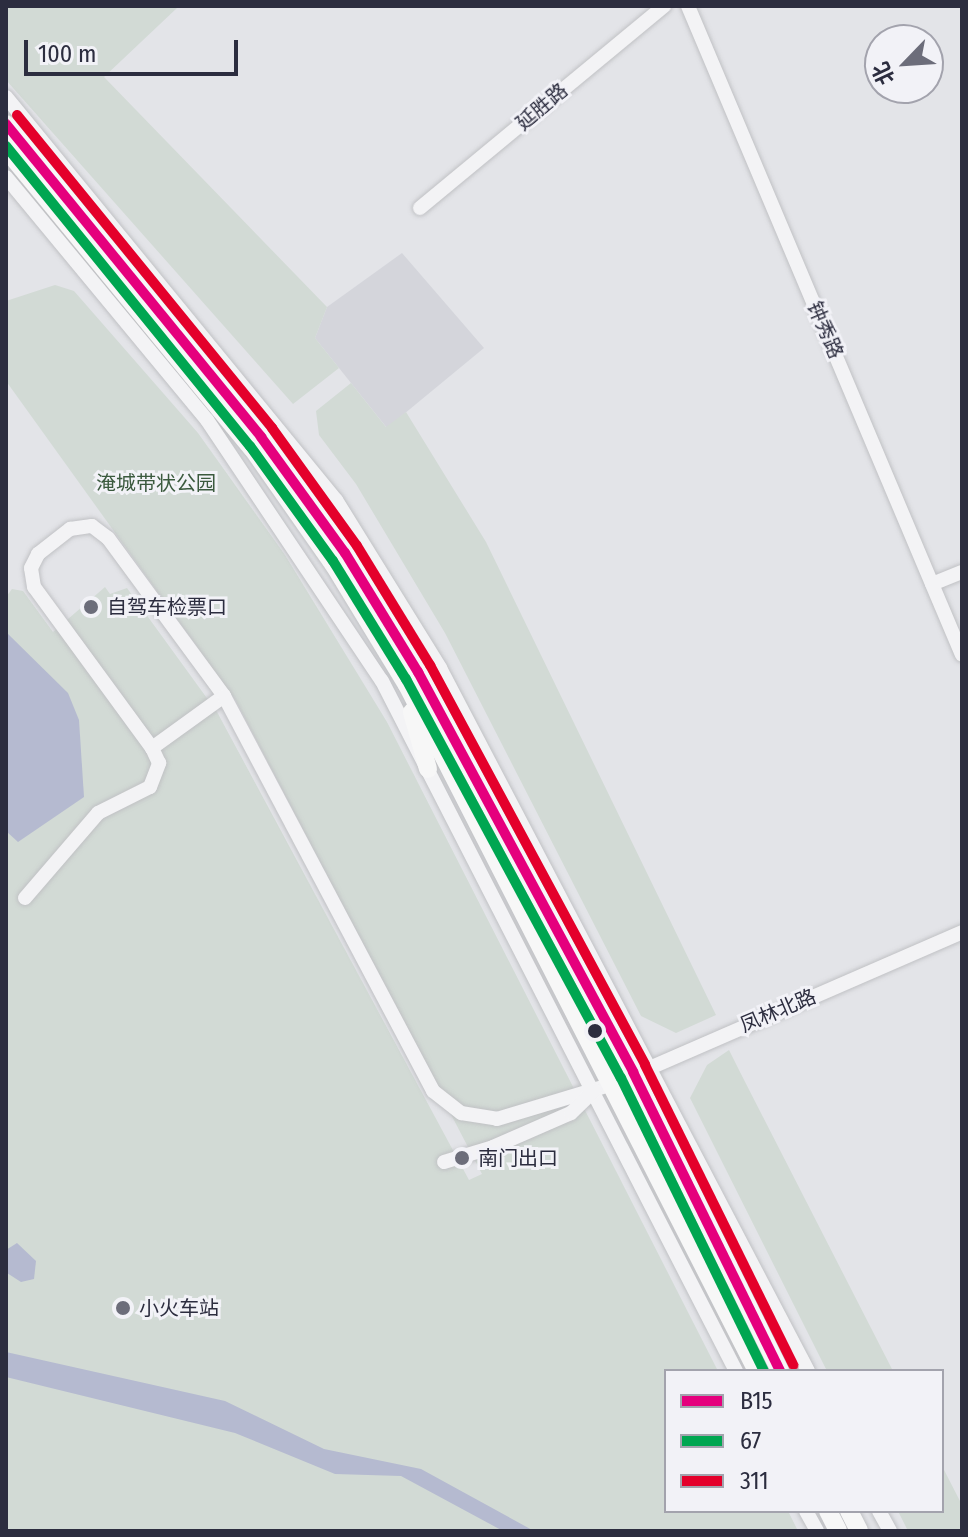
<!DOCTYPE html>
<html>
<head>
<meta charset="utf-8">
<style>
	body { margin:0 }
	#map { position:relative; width:968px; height:1537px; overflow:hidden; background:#e3e4e8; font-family:"Fira Sans Condensed","Noto Sans SC",sans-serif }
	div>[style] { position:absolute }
	.built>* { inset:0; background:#d4d5db }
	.green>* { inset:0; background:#d2dad5 }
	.water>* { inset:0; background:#b5bad0 }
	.roads { filter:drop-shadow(0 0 2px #c0c1c4) drop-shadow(0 0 2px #c0c1c4) }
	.minor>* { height:14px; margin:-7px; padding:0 7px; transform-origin:7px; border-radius:7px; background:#f3f3f5 }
	.major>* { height:18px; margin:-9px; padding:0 9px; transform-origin:9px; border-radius:9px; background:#f7f7f7 }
	.bus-1>* { height:10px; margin:-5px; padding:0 5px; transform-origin:5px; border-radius:5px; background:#e5007d }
	.bus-2>* { height:10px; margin:-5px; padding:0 5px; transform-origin:5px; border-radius:5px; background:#00a651 }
	.bus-3>* { height:10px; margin:-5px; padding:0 5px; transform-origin:5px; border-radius:5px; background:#e4002b }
	.dots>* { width:22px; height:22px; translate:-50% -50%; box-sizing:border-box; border:4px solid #f2f2f7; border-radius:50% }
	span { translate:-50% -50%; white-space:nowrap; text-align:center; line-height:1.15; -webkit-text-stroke:6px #f2f2f7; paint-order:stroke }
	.street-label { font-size:20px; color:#2c2d3f }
	.park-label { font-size:20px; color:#3b5a3e }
	.poi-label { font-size:20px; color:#2c2d3f }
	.left { translate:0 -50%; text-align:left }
	.frame { position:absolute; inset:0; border:8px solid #2c2d3f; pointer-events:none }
	.legend { position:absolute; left:664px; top:1369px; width:280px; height:144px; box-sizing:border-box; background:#f2f2f7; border:2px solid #a3a3ad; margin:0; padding:10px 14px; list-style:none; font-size:24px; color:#2c2d3f }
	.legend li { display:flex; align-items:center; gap:16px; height:40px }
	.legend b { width:40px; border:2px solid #a3a3ad }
	.north { position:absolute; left:864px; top:24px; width:80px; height:80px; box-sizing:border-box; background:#f2f2f7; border:2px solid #a3a3ad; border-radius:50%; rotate:245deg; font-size:22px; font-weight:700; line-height:32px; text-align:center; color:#2c2d3f }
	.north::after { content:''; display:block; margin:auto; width:28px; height:36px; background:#6c6d7a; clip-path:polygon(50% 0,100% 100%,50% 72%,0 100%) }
	.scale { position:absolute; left:24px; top:40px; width:214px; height:36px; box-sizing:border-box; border:4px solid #2c2d3f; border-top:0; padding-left:10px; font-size:24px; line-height:28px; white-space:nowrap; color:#2c2d3f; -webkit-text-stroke:6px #f2f2f7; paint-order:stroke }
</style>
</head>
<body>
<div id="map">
	<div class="built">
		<i style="clip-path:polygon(402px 253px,484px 348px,387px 428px,315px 338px,327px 307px)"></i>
	</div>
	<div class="green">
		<i style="clip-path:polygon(6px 6px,177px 8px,104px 77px,327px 307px,315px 338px,339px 368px,293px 404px,6px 80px)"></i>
		<i style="clip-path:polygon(55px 285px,74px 291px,198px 433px,285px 555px,387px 722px,718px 1371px,666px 1371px,666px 1511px,788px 1511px,798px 1531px,6px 1531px,6px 597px,12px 589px,23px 591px,53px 632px,105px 587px,110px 594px,127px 588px,217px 712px,469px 1180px,482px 1174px,236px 701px,6px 381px,6px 301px)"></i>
		<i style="clip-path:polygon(351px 383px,386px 427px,406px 412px,486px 542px,716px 1015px,676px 1033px,641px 1016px,445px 633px,356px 484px,319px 435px,316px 411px)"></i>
		<i style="clip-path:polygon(729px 1050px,740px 1072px,893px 1371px,827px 1371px,690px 1098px,707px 1065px)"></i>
		<i style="clip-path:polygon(942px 1466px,962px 1505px,962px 1531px,908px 1531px,898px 1511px,942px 1511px)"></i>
	</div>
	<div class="water">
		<i style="clip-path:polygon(6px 632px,68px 693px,79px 720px,84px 797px,18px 842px,6px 831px)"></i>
		<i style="clip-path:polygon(17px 1243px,36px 1261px,34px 1279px,21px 1282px,7px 1273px,6px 1250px)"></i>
		<i style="clip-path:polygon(6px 1352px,225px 1401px,324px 1449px,421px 1469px,534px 1531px,503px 1531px,401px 1476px,335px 1474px,235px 1433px,6px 1377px)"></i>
	</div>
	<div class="roads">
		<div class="minor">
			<i style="left:688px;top:6px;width:704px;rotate:67.11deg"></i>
			<i style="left:6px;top:97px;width:521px;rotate:50.69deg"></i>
			<i style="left:336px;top:500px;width:198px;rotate:58.2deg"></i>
			<i style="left:440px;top:668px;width:793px;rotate:62.37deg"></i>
			<i style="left:6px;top:177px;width:315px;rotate:50.4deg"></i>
			<i style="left:207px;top:420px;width:314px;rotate:56.2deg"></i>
			<i style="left:382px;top:681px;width:776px;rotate:62.84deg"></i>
			<i style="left:420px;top:208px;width:317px;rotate:-39.6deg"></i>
			<i style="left:932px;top:584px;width:32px;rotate:-22deg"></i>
			<i style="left:224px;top:696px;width:89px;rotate:144.2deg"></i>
			<i style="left:152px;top:748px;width:200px;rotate:-126.2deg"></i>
			<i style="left:34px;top:587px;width:19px;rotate:-99deg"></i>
			<i style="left:31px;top:568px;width:16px;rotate:-63deg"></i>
			<i style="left:38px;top:554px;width:41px;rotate:-38deg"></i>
			<i style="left:70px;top:529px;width:22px;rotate:-8deg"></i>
			<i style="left:92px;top:526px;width:20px;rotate:37deg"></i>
			<i style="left:108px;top:538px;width:196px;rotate:53.7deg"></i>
			<i style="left:224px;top:696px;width:447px;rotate:62.1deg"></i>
			<i style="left:433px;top:1091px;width:36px;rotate:38deg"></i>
			<i style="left:461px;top:1113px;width:36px;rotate:9deg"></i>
			<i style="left:497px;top:1119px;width:121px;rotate:-16.8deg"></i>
			<i style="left:613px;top:1084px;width:381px;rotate:-23.5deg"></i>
			<i style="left:25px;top:898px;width:112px;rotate:-49.3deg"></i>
			<i style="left:98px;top:813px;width:58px;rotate:-26.6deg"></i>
			<i style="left:150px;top:787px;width:26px;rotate:-69deg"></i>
			<i style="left:159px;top:763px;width:17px;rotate:-115deg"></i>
			<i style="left:444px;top:1162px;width:51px;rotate:-17deg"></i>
			<i style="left:493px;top:1147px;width:85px;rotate:-23.6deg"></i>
			<i style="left:571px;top:1113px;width:33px;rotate:-44deg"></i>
			<i style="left:806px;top:1511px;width:23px;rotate:61deg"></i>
			<i style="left:879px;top:1511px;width:23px;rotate:61deg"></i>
		</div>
		<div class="major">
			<i style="left:6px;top:124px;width:404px;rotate:50.8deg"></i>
			<i style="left:261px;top:437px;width:143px;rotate:54.1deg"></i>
			<i style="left:345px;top:553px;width:140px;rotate:58.5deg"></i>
			<i style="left:418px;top:672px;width:454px;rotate:61.7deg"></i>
			<i style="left:633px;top:1072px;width:333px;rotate:63.8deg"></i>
			<i style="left:6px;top:149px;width:387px;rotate:50.6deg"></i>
			<i style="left:252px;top:448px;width:143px;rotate:55deg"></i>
			<i style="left:334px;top:565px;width:140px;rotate:58.7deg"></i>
			<i style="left:407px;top:685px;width:770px;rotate:62.97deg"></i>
			<i style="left:412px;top:712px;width:59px;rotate:74.3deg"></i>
			<i style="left:828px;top:1511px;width:22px;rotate:63deg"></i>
			<i style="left:849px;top:1511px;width:22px;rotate:63deg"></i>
		</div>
	</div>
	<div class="bus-1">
		<i style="left:6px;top:124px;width:404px;rotate:50.8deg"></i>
		<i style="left:261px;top:437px;width:143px;rotate:54.1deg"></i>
		<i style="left:345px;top:553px;width:140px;rotate:58.5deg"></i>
		<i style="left:418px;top:672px;width:454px;rotate:61.7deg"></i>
		<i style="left:633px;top:1072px;width:333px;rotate:63.8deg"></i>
	</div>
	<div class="bus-2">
		<i style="left:6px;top:146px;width:387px;rotate:50.9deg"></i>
		<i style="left:250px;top:446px;width:142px;rotate:54.2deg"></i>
		<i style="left:333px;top:561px;width:139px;rotate:58.3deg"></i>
		<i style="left:406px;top:679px;width:453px;rotate:61.7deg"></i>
		<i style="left:621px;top:1078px;width:326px;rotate:64deg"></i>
	</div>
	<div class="bus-3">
		<i style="left:17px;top:115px;width:404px;rotate:50.8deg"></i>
		<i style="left:272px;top:428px;width:145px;rotate:54.2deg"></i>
		<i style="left:357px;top:546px;width:140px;rotate:58.5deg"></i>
		<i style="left:430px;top:665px;width:454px;rotate:61.7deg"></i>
		<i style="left:645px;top:1065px;width:335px;rotate:63.7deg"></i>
	</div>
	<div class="dots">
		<i style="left:91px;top:607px;background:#6c6d7a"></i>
		<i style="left:595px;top:1031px;background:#2c2d3f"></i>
		<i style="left:462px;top:1158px;background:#6c6d7a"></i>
		<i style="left:123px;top:1308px;background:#6c6d7a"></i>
	</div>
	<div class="street-label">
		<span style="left:542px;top:107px;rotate:-40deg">延胜路</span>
		<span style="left:825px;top:330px;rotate:67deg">钟秀路</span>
		<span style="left:778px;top:1011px;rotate:-23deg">凤林北路</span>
	</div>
	<div class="park-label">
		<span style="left:156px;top:483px">淹城带状公园</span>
	</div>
	<div class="poi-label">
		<span class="left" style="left:107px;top:607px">自驾车检票口</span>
		<span class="left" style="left:478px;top:1158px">南门出口</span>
		<span class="left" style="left:139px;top:1308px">小火车站</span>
	</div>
	<div class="frame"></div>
	<ul class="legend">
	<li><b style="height:10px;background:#e5007d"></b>B15</li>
	<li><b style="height:10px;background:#00a651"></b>67</li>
	<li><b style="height:10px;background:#e4002b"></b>311</li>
	</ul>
	<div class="north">北</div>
	<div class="scale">100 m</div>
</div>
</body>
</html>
